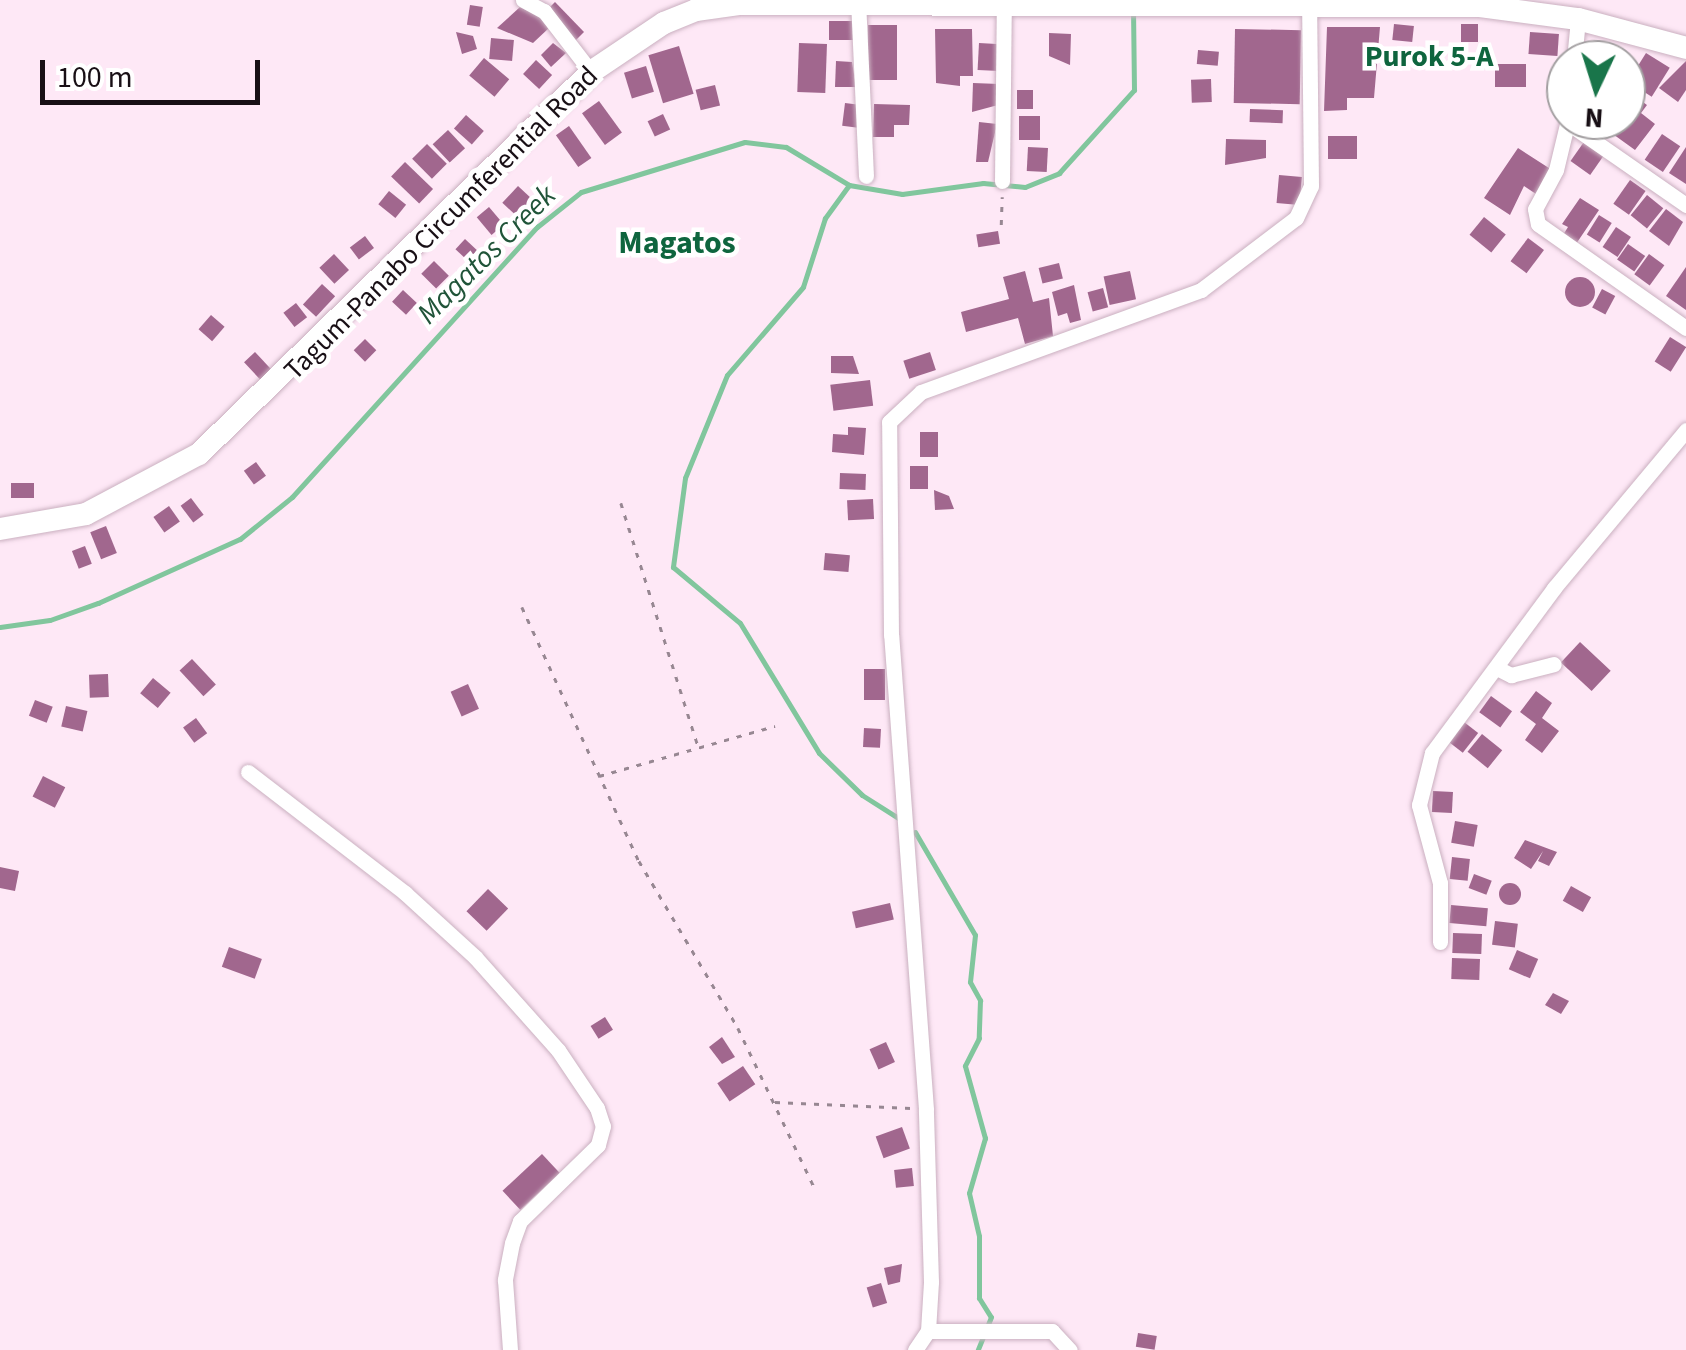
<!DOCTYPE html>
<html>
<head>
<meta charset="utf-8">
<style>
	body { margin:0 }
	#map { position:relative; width:1686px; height:1350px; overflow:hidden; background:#fee8f6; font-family:"Source Sans 3",sans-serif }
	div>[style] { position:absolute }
	.stream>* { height:5px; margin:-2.5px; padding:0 2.5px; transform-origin:2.5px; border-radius:2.5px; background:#81c69d }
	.building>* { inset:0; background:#a1678e; transform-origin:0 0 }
	.round { border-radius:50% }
	.path>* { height:2.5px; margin-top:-1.25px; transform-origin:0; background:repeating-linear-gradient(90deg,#978792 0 5px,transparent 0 13px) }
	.roads { filter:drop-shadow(0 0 2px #cab0c0) drop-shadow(0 0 2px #cab0c0) }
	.minor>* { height:15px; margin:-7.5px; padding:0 7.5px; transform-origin:7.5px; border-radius:7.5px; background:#fff }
	.highway>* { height:22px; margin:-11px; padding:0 11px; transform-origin:11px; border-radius:11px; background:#fff }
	span { translate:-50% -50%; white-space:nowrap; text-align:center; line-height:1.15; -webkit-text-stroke:9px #fff; paint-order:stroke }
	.street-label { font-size:28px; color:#180f15 }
	.neighbourhood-label { font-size:30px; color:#0e653e; font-weight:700 }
	.water-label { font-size:30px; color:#205439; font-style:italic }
	.quarter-label { font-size:32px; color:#0e653e; font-weight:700 }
	.north { position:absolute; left:1546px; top:40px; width:100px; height:100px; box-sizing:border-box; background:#fff; border:2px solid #a39fa1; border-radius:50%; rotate:184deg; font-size:28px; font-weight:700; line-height:40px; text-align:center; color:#180f15 }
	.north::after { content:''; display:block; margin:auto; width:35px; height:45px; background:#19754a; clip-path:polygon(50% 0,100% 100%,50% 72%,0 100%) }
	.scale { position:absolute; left:40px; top:60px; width:220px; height:45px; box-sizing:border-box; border:5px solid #180f15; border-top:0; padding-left:12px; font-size:30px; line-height:35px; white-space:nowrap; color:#180f15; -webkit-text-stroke:8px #fff; paint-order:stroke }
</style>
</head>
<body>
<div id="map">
	<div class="stream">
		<i style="left:849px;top:185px;width:41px;rotate:126deg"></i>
		<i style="left:825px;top:218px;width:72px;rotate:107.7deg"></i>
		<i style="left:803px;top:287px;width:116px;rotate:130.8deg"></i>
		<i style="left:727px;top:375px;width:111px;rotate:112.2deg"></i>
		<i style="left:685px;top:478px;width:90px;rotate:97.7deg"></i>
		<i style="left:673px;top:567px;width:87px;rotate:39.9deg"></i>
		<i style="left:740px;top:623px;width:152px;rotate:58.7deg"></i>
		<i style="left:819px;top:753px;width:60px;rotate:44.3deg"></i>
		<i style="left:862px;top:795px;width:45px;rotate:32.3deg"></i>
		<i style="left:0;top:627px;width:50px;rotate:-8deg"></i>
		<i style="left:50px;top:620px;width:51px;rotate:-19.5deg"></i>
		<i style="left:98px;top:603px;width:156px;rotate:-24.3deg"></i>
		<i style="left:240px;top:539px;width:67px;rotate:-38.9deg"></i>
		<i style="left:292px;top:497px;width:365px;rotate:-47.8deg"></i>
		<i style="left:537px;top:227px;width:56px;rotate:-38.5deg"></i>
		<i style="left:581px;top:192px;width:171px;rotate:-17deg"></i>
		<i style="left:745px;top:142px;width:41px;rotate:7deg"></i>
		<i style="left:786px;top:147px;width:74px;rotate:31.1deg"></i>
		<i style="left:849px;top:185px;width:54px;rotate:9.6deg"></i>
		<i style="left:902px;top:194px;width:82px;rotate:-7.7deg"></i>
		<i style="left:983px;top:183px;width:42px;rotate:5.4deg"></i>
		<i style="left:1025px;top:187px;width:37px;rotate:-22deg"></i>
		<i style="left:1059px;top:173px;width:112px;rotate:-47.9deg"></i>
		<i style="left:1134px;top:90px;width:79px;rotate:-90.7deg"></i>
		<i style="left:915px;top:832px;width:119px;rotate:59.8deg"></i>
		<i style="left:975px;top:935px;width:47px;rotate:96.1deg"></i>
		<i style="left:970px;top:982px;width:21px;rotate:61deg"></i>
		<i style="left:980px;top:1000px;width:38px;rotate:92deg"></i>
		<i style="left:979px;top:1038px;width:31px;rotate:117deg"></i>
		<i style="left:965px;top:1066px;width:75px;rotate:74.5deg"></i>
		<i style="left:985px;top:1138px;width:57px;rotate:106.2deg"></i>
		<i style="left:969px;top:1193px;width:44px;rotate:76.9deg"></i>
		<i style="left:979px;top:1236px;width:62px;rotate:90deg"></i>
		<i style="left:979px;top:1298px;width:22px;rotate:58deg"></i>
		<i style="left:991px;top:1317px;width:35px;rotate:112deg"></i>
	</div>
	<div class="building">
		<i style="clip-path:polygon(555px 2px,584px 32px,574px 42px,550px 7px)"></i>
		<i style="left:470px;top:5px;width:13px;height:20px;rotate:9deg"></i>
		<i style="clip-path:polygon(520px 7px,544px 16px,550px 27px,533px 43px,497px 28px)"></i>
		<i style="left:829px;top:21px;width:25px;height:19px"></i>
		<i style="left:1394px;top:24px;width:20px;height:16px;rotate:6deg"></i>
		<i style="left:1461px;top:24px;width:17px;height:18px"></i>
		<i style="left:868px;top:25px;width:29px;height:55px"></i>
		<i style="clip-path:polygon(1327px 27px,1380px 27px,1374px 98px,1347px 98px,1347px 110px,1324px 111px)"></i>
		<i style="clip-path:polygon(935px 29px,972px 29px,973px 76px,960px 76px,960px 86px,936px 83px)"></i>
		<i style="left:1235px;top:29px;width:66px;height:74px;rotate:1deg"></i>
		<i style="clip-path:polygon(456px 32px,473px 36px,477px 49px,462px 54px)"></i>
		<i style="left:1530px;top:32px;width:29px;height:22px;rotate:4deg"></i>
		<i style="clip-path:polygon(1049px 33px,1071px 34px,1070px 65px,1049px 56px)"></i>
		<i style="left:491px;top:38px;width:23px;height:21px;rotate:5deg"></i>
		<i style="clip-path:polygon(553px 43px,566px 53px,551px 67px,541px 55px)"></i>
		<i style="left:799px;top:43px;width:28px;height:49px;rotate:2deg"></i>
		<i style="left:979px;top:43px;width:22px;height:27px;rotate:3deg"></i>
		<i style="clip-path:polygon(1589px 44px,1612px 49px,1610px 60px,1585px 60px)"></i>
		<i style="left:679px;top:46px;width:50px;height:32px;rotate:73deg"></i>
		<i style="left:1198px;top:50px;width:21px;height:14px;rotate:5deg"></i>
		<i style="left:1646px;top:53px;width:28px;height:34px;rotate:32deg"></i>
		<i style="left:484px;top:58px;width:33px;height:23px;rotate:40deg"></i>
		<i style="left:536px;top:60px;width:22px;height:19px;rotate:43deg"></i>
		<i style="clip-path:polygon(836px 61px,852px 62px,856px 87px,835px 87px)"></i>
		<i style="clip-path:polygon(1686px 61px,1686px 90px,1678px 102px,1659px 88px)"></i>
		<i style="left:1495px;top:64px;width:31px;height:23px"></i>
		<i style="left:646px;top:66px;width:27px;height:23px;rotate:73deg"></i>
		<i style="left:1211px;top:79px;width:23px;height:20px;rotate:88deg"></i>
		<i style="clip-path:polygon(973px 83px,999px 84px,998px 105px,972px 112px)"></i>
		<i style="left:715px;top:85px;width:21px;height:20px;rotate:76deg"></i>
		<i style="left:1017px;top:90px;width:16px;height:19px"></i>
		<i style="clip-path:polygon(1626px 90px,1647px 105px,1641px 113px,1655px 124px,1635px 150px,1599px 124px,1626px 120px)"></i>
		<i style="left:599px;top:101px;width:39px;height:21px;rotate:54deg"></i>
		<i style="left:845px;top:103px;width:16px;height:23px;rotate:7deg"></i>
		<i style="clip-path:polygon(874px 104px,910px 105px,909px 125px,894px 125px,894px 137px,873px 137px)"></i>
		<i style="left:1250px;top:109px;width:33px;height:13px;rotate:2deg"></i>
		<i style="left:663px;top:114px;width:17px;height:17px;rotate:65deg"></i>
		<i style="left:466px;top:115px;width:24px;height:18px;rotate:42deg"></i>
		<i style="left:1019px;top:116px;width:21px;height:24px"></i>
		<i style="clip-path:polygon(979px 122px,997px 124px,988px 162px,976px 162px)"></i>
		<i style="left:569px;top:126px;width:39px;height:16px;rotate:55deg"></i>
		<i style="left:448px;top:130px;width:25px;height:21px;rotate:47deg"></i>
		<i style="left:1662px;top:134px;width:22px;height:31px;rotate:34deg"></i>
		<i style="left:1328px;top:136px;width:29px;height:23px"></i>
		<i style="clip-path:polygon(1226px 139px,1266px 140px,1266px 158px,1225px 165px)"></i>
		<i style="left:1586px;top:139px;width:24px;height:27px;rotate:35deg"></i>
		<i style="left:427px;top:144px;width:28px;height:21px;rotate:45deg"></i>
		<i style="left:1028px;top:147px;width:20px;height:24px;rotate:3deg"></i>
		<i style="clip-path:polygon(1686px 147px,1686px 184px,1669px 173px)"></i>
		<i style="clip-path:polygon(1518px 148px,1552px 170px,1536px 194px,1524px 186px,1510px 215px,1484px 198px)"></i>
		<i style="left:405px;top:162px;width:39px;height:20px;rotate:44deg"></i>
		<i style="left:1279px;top:175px;width:23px;height:28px;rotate:5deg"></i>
		<i style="left:1630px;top:180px;width:19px;height:29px;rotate:35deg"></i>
		<i style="left:518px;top:186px;width:25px;height:23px;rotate:43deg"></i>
		<i style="left:389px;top:191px;width:22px;height:17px;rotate:39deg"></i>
		<i style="left:1647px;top:195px;width:21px;height:26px;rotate:39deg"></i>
		<i style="clip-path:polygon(1580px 198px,1599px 210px,1576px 244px,1563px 235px,1568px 227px,1562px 224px)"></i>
		<i style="left:489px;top:207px;width:23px;height:16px;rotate:50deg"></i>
		<i style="clip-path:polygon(1666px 209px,1683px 222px,1669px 246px,1649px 231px)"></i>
		<i style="left:1599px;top:215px;width:15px;height:23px;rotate:32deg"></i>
		<i style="left:1484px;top:217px;width:28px;height:23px;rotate:39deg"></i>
		<i style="left:1616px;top:227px;width:18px;height:24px;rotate:34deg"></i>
		<i style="left:998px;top:231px;width:13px;height:22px;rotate:81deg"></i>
		<i style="left:365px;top:236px;width:15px;height:19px;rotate:53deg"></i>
		<i style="left:1528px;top:238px;width:20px;height:29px;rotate:37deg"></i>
		<i style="left:465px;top:239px;width:22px;height:14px;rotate:43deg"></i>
		<i style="left:1628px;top:244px;width:21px;height:19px;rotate:35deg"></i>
		<i style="left:334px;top:254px;width:22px;height:20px;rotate:47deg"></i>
		<i style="left:1649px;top:254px;width:19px;height:25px;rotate:36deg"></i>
		<i style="left:434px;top:261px;width:21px;height:18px;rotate:45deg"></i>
		<i style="left:1059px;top:263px;width:16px;height:21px;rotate:76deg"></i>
		<i style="clip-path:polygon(1686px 267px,1686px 310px,1666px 296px)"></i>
		<i style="clip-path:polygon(1025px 271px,1033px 302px,1049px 298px,1053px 336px,1025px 344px,1018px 318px,966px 332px,961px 312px,1009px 299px,1003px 277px)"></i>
		<i style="left:1130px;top:271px;width:29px;height:27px;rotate:78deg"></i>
		<i class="round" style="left:1565px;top:277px;width:30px;height:30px"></i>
		<i style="left:322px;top:284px;width:18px;height:28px;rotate:43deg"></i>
		<i style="clip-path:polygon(1074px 285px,1081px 320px,1070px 323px,1067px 313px,1058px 316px,1052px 292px)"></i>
		<i style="left:1103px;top:288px;width:20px;height:16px;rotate:75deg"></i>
		<i style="left:1602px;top:289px;width:15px;height:21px;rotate:28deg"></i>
		<i style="left:403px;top:290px;width:19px;height:16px;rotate:43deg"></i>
		<i style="left:296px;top:303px;width:18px;height:16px;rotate:52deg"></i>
		<i style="left:211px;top:315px;width:18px;height:19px;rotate:41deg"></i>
		<i style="left:1670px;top:337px;width:19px;height:29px;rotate:32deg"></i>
		<i style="left:365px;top:339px;width:16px;height:16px;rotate:45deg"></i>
		<i style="left:255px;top:352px;width:25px;height:15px;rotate:47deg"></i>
		<i style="left:930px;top:352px;width:19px;height:28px;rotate:72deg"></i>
		<i style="clip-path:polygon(831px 356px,853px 356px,859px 374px,831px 373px)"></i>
		<i style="left:870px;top:380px;width:26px;height:40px;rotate:83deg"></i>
		<i style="clip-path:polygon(848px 427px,866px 428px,864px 455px,832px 452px,833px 434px,848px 435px)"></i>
		<i style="left:920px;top:432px;width:18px;height:25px"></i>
		<i style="left:256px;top:462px;width:17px;height:15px;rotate:54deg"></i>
		<i style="left:910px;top:466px;width:18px;height:23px"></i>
		<i style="left:840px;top:473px;width:26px;height:16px;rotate:2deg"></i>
		<i style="left:34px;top:483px;width:15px;height:23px;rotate:90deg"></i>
		<i style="clip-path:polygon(934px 490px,949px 496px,954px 509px,935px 510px)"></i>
		<i style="left:191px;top:498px;width:21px;height:13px;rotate:53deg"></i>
		<i style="left:873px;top:499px;width:20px;height:26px;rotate:87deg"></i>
		<i style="left:169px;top:506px;width:19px;height:19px;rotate:55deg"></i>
		<i style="left:106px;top:526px;width:29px;height:17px;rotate:68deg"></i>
		<i style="left:85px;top:546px;width:19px;height:14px;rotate:69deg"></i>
		<i style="left:825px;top:553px;width:25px;height:17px;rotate:5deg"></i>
		<i style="left:1580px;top:642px;width:42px;height:28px;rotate:43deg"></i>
		<i style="left:192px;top:659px;width:35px;height:17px;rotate:47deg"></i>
		<i style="left:864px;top:669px;width:21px;height:31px"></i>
		<i style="left:108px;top:674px;width:23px;height:19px;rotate:88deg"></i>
		<i style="left:153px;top:678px;width:23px;height:20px;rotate:40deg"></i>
		<i style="left:468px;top:684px;width:27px;height:19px;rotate:66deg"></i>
		<i style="clip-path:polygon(1536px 691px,1552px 703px,1542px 718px,1559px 731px,1542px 753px,1525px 740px,1536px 724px,1520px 712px)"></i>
		<i style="left:1491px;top:696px;width:26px;height:20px;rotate:36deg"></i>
		<i style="left:35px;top:700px;width:19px;height:17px;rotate:21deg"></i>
		<i style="left:66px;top:706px;width:22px;height:21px;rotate:13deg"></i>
		<i style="left:196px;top:718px;width:19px;height:16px;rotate:54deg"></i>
		<i style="left:1464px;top:722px;width:18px;height:25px;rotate:38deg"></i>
		<i style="left:864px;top:728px;width:17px;height:19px;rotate:3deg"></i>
		<i style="left:1482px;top:734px;width:26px;height:23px;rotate:39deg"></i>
		<i style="left:43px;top:776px;width:25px;height:23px;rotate:27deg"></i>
		<i style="left:1433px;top:791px;width:20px;height:21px;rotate:3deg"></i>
		<i style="left:1455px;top:821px;width:23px;height:22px;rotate:10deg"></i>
		<i style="clip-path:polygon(1525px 840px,1557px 852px,1549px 866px,1538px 861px,1543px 851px,1531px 869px,1514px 858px)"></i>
		<i style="left:1452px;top:857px;width:18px;height:22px;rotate:6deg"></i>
		<i style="clip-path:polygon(0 867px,19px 871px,15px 891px,0 888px)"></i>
		<i style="left:1474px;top:874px;width:19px;height:15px;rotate:21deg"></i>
		<i class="round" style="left:1499px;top:883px;width:22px;height:22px"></i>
		<i style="left:1571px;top:886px;width:23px;height:17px;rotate:29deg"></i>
		<i style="left:488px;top:889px;width:28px;height:31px;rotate:44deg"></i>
		<i style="left:890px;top:903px;width:17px;height:39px;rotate:77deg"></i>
		<i style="left:1451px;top:905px;width:37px;height:18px;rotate:5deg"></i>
		<i style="left:1495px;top:921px;width:23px;height:24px;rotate:7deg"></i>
		<i style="left:1453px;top:933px;width:29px;height:20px;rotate:2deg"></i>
		<i style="left:229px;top:947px;width:35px;height:21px;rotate:20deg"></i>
		<i style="left:1517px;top:950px;width:23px;height:21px;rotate:23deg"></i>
		<i style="left:1452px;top:958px;width:28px;height:21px;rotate:2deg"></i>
		<i style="clip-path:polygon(1553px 993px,1569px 1001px,1561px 1014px,1545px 1005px)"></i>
		<i style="left:605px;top:1017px;width:15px;height:17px;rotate:58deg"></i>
		<i style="clip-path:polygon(722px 1037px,735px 1057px,722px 1064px,709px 1047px)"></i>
		<i style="left:886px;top:1042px;width:22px;height:18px;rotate:66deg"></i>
		<i style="left:743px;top:1066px;width:22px;height:31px;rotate:56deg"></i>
		<i style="left:902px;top:1127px;width:23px;height:28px;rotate:70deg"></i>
		<i style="left:542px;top:1154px;width:26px;height:54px;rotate:47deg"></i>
		<i style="left:912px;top:1168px;width:18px;height:18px;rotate:84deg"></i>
		<i style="clip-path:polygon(902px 1264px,900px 1282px,888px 1285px,884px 1268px)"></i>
		<i style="left:881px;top:1283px;width:21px;height:15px;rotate:73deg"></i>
		<i style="left:1138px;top:1333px;width:19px;height:14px;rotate:9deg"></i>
	</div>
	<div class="path">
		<i style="left:1001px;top:225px;width:28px;rotate:-88deg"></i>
		<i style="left:621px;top:503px;width:255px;rotate:72.4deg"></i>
		<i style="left:522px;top:607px;width:280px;rotate:65.3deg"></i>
		<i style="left:639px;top:861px;width:194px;rotate:59.3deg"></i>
		<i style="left:738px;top:1028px;width:178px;rotate:64.4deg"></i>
		<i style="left:599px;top:776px;width:183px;rotate:-15.9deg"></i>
		<i style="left:775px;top:1102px;width:136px;rotate:2.5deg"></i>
	</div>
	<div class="roads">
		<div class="minor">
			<i style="left:523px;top:0;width:24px;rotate:28deg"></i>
			<i style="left:544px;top:11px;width:77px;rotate:52.4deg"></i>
			<i style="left:858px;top:0;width:176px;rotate:87.4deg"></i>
			<i style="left:1574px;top:60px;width:41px;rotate:-84.4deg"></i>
			<i style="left:1568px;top:120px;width:51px;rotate:103.5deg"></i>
			<i style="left:1556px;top:170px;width:44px;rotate:118.3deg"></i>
			<i style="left:1535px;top:209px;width:15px;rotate:79deg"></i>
			<i style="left:1538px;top:224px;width:181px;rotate:35.1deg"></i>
			<i style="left:1568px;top:123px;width:144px;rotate:34.8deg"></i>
			<i style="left:1002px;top:181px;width:179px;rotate:-89.4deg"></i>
			<i style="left:1497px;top:668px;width:16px;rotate:27deg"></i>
			<i style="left:1511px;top:675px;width:44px;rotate:-14.3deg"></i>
			<i style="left:248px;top:772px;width:198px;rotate:37.6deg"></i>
			<i style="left:405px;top:893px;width:95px;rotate:42.4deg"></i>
			<i style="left:475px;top:957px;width:125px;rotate:48.3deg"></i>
			<i style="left:558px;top:1050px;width:70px;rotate:56.1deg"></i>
			<i style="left:597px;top:1108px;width:19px;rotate:72deg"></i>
			<i style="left:603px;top:1126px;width:20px;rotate:105deg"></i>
			<i style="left:598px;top:1145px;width:109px;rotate:135.7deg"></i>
			<i style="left:520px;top:1221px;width:23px;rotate:110deg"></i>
			<i style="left:512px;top:1243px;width:38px;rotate:101deg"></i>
			<i style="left:505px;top:1280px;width:70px;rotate:85.9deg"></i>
			<i style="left:1440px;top:942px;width:59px;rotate:-90deg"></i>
			<i style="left:1440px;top:883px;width:81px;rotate:-105.1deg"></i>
			<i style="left:1419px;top:805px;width:54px;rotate:-76deg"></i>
			<i style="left:1432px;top:753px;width:205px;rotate:-53.5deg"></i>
			<i style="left:1554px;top:588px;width:206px;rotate:-50.1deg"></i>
			<i style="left:928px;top:1331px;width:124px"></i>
			<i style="left:1052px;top:1331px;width:26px;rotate:47deg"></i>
			<i style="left:915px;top:1350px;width:23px;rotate:-56deg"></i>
			<i style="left:928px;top:1331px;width:49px;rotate:-86.5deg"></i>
			<i style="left:931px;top:1282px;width:173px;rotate:-91.7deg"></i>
			<i style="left:926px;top:1109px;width:475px;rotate:-94.2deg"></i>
			<i style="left:891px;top:635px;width:213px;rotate:-90.5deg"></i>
			<i style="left:889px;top:422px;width:44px;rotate:-43.2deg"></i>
			<i style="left:921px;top:392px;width:298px;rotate:-20deg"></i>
			<i style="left:1201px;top:290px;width:119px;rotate:-37.2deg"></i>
			<i style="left:1296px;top:218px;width:35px;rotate:-65deg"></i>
			<i style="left:1311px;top:186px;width:182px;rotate:-90.6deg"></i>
		</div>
		<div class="highway">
			<i style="left:0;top:529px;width:87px;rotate:-9.9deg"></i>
			<i style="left:86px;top:514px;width:128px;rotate:-28deg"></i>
			<i style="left:199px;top:454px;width:547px;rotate:-44.26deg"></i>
			<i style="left:591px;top:72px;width:88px;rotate:-33.9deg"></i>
			<i style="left:664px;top:23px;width:35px;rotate:-22deg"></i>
			<i style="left:696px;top:10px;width:43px;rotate:-7.9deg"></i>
			<i style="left:739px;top:4px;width:741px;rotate:0.15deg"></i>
			<i style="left:1480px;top:6px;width:99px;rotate:7.6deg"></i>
			<i style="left:1578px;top:19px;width:112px;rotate:15deg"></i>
		</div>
	</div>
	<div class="street-label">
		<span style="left:441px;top:223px;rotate:-45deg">Tagum-Panabo Circumferential Road</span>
	</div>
	<div class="neighbourhood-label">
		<span style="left:1429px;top:57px">Purok 5-A</span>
	</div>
	<div class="water-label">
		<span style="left:487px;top:255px;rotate:-45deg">Magatos Creek</span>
	</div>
	<div class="quarter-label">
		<span style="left:677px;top:243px">Magatos</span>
	</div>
	<div class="north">N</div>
	<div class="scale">100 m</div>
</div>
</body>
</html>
